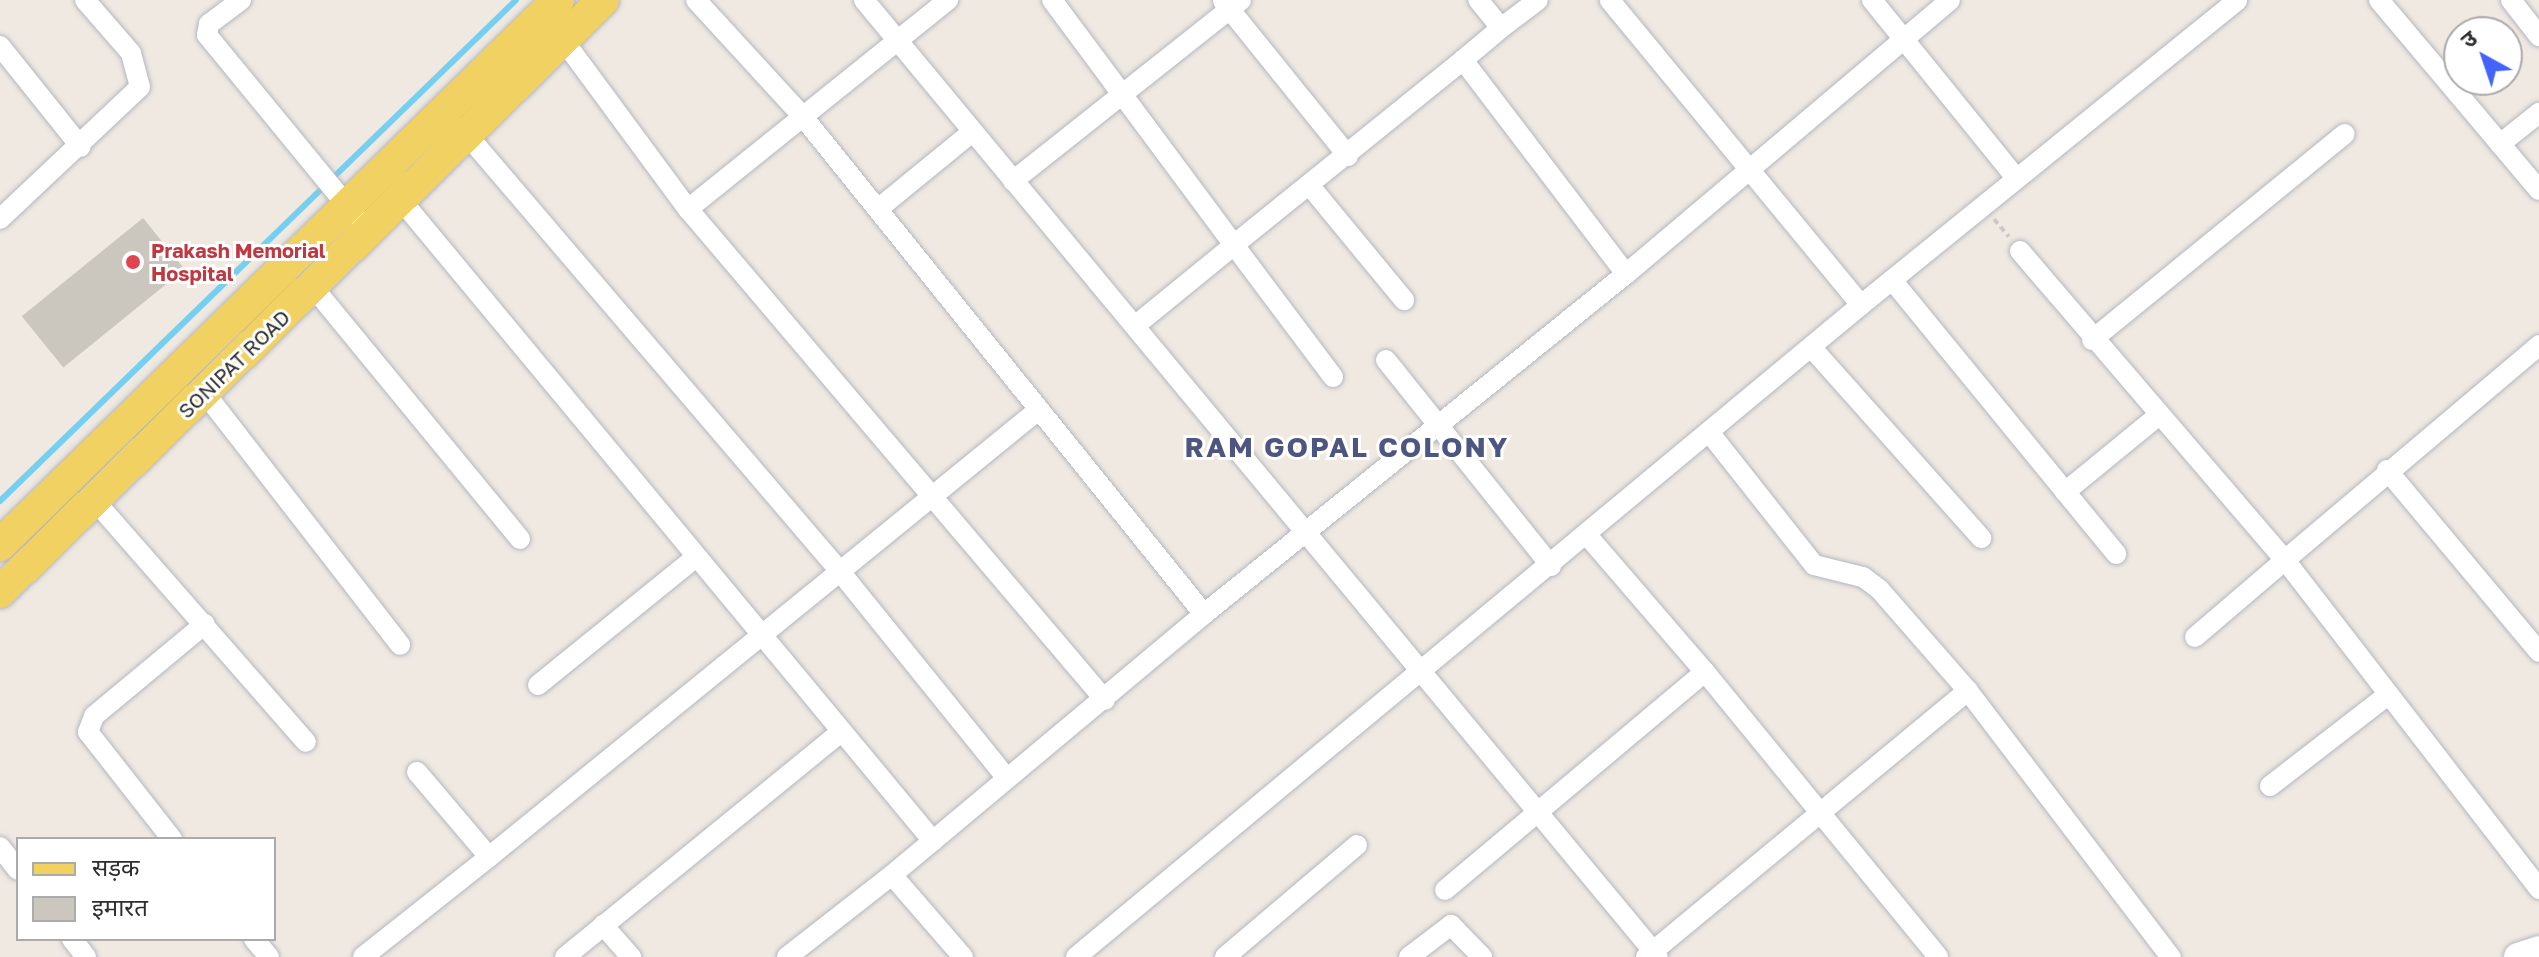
<!DOCTYPE html>
<html>
<head>
<meta charset="utf-8">
<style>
	body { margin:0 }
	#map { position:relative; width:2539px; height:957px; overflow:hidden; background:#efe9e1; font-family:"Golos Text","Noto Sans Devanagari",sans-serif }
	div>[style] { position:absolute }
	.stream>* { height:6px; margin:-3px; padding:0 3px; transform-origin:3px; border-radius:3px; background:#75cff0 }
	.building>* { inset:0; background:#cbc7bf; transform-origin:0 0 }
	.path>* { height:4px; margin-top:-2px; transform-origin:0; background:repeating-linear-gradient(90deg,#c9c9c9 0 6px,transparent 0 10px) }
	.roads { filter:drop-shadow(0 0 2px #b4b7c1) drop-shadow(0 0 2px #b4b7c1) }
	.street>* { height:20px; margin:-10px; padding:0 10px; transform-origin:10px; border-radius:10px; background:#fff }
	.secondary>* { height:28px; margin:-14px; padding:0 14px; transform-origin:14px; border-radius:14px; background:#fff }
	.primary>* { height:32px; margin:-16px; padding:0 16px; transform-origin:16px; border-radius:16px; background:#f2d163 }
	.dots>* { width:22px; height:22px; translate:-50% -50%; box-sizing:border-box; border:4px solid #fff; border-radius:50% }
	span { translate:-50% -50%; white-space:nowrap; text-align:center; line-height:1.15; -webkit-text-stroke:6px #fff; paint-order:stroke }
	.health-label { font-size:20px; color:#be3a42; font-weight:700 }
	.left { translate:0 -50%; text-align:left }
	.street-label { font-size:20px; color:#2e2e2e }
	.district-label { font-size:28px; color:#4d5680; font-weight:700; letter-spacing:2px }
	.legend { position:absolute; left:16px; top:837px; width:260px; height:104px; box-sizing:border-box; background:#fff; border:2px solid #ababab; margin:0; padding:10px 14px; list-style:none; font-size:24px; color:#2e2e2e }
	.legend li { display:flex; align-items:center; gap:16px; height:40px }
	.legend b { width:40px; border:2px solid #ababab }
	.north { position:absolute; left:2443px; top:16px; width:80px; height:80px; box-sizing:border-box; background:#fff; border:2px solid #ababab; border-radius:50%; rotate:320deg; font-size:22px; font-weight:700; line-height:32px; text-align:center; color:#2e2e2e }
	.north::after { content:''; display:block; margin:auto; width:28px; height:36px; background:#4264fb; clip-path:polygon(50% 0,100% 100%,50% 72%,0 100%) }
</style>
</head>
<body>
<div id="map">
	<div class="stream">
		<i style="left:0;top:501px;width:719px;rotate:-44.15deg"></i>
	</div>
	<div class="building">
		<i style="left:143px;top:218px;width:66px;height:156px;rotate:51deg"></i>
	</div>
	<div class="path">
		<i style="left:1994px;top:219px;width:23px;rotate:50deg"></i>
	</div>
	<div class="roads">
		<div class="street">
			<i style="left:241px;top:0;width:40px;rotate:143deg"></i>
			<i style="left:209px;top:24px;width:11px;rotate:100deg"></i>
			<i style="left:207px;top:35px;width:233px;rotate:50.6deg"></i>
			<i style="left:696px;top:0;width:160px;rotate:47.5deg"></i>
			<i style="left:804px;top:118px;width:637px;rotate:51.12deg"></i>
			<i style="left:1204px;top:614px;width:542px;rotate:-38.86deg"></i>
			<i style="left:1626px;top:274px;width:269px;rotate:-127.3deg"></i>
			<i style="left:1463px;top:60px;width:294px;rotate:141.1deg"></i>
			<i style="left:1234px;top:245px;width:305px;rotate:-126.6deg"></i>
			<i style="left:864px;top:0;width:1243px;rotate:50.32deg"></i>
			<i style="left:1872px;top:0;width:230px;rotate:51deg"></i>
			<i style="left:2379px;top:0;width:248px;rotate:49.9deg"></i>
			<i style="left:2511px;top:0;width:46px;rotate:52.1deg"></i>
			<i style="left:1223px;top:1px;width:199px;rotate:51.1deg"></i>
			<i style="left:1501px;top:28px;width:46px;rotate:-37.1deg"></i>
			<i style="left:564px;top:41px;width:209px;rotate:53.6deg"></i>
			<i style="left:688px;top:209px;width:644px;rotate:49.66deg"></i>
			<i style="left:0;top:46px;width:129px;rotate:51.3deg"></i>
			<i style="left:1463px;top:60px;width:50px;rotate:-40.1deg"></i>
			<i style="left:1501px;top:28px;width:36px;rotate:-129deg"></i>
			<i style="left:468px;top:136px;width:570px;rotate:49.49deg"></i>
			<i style="left:838px;top:569px;width:267px;rotate:51.1deg"></i>
			<i style="left:2500px;top:144px;width:50px;rotate:-38.5deg"></i>
			<i style="left:1013px;top:181px;width:291px;rotate:-38.4deg"></i>
			<i style="left:1310px;top:186px;width:148px;rotate:50.5deg"></i>
			<i style="left:401px;top:200px;width:833px;rotate:50.31deg"></i>
			<i style="left:688px;top:209px;width:334px;rotate:-38.8deg"></i>
			<i style="left:878px;top:209px;width:122px;rotate:-39.3deg"></i>
			<i style="left:0;top:219px;width:192px;rotate:-43.3deg"></i>
			<i style="left:140px;top:87px;width:35px;rotate:-105deg"></i>
			<i style="left:131px;top:53px;width:70px;rotate:-131deg"></i>
			<i style="left:2020px;top:251px;width:407px;rotate:49.4deg"></i>
			<i style="left:2285px;top:560px;width:333px;rotate:-40.2deg"></i>
			<i style="left:1626px;top:274px;width:424px;rotate:-40.2deg"></i>
			<i style="left:1892px;top:280px;width:354px;rotate:50.7deg"></i>
			<i style="left:313px;top:287px;width:326px;rotate:50.6deg"></i>
			<i style="left:1861px;top:305px;width:484px;rotate:-39deg"></i>
			<i style="left:1136px;top:325px;width:127px;rotate:-39.2deg"></i>
			<i style="left:1234px;top:245px;width:165px;rotate:53.1deg"></i>
			<i style="left:2092px;top:340px;width:326px;rotate:-39.2deg"></i>
			<i style="left:1811px;top:347px;width:256px;rotate:48.3deg"></i>
			<i style="left:1386px;top:360px;width:264px;rotate:51.3deg"></i>
			<i style="left:204px;top:392px;width:320px;rotate:52.2deg"></i>
			<i style="left:1709px;top:432px;width:169px;rotate:51.7deg"></i>
			<i style="left:1814px;top:565px;width:50px;rotate:13.8deg"></i>
			<i style="left:1863px;top:577px;width:21px;rotate:37deg"></i>
			<i style="left:1880px;top:590px;width:134px;rotate:48.9deg"></i>
			<i style="left:1968px;top:691px;width:335px;rotate:52.7deg"></i>
			<i style="left:2387px;top:470px;width:237px;rotate:50.1deg"></i>
			<i style="left:2065px;top:492px;width:120px;rotate:-39.3deg"></i>
			<i style="left:95px;top:501px;width:320px;rotate:48.8deg"></i>
			<i style="left:1587px;top:535px;width:181px;rotate:49.3deg"></i>
			<i style="left:2195px;top:637px;width:118px;rotate:-40.5deg"></i>
			<i style="left:2285px;top:560px;width:416px;rotate:52.3deg"></i>
			<i style="left:538px;top:685px;width:203px;rotate:-39deg"></i>
			<i style="left:417px;top:772px;width:111px;rotate:49.7deg"></i>
			<i style="left:489px;top:857px;width:705px;rotate:-39.13deg"></i>
			<i style="left:2270px;top:786px;width:150px;rotate:-37.7deg"></i>
			<i style="left:172px;top:839px;width:136px;rotate:-128.1deg"></i>
			<i style="left:88px;top:732px;width:17px;rotate:-69deg"></i>
			<i style="left:94px;top:716px;width:144px;rotate:-39.7deg"></i>
			<i style="left:0;top:847px;width:29px;rotate:52deg"></i>
			<i style="left:1445px;top:890px;width:339px;rotate:-40deg"></i>
			<i style="left:1705px;top:672px;width:368px;rotate:50.7deg"></i>
			<i style="left:603px;top:925px;width:43px;rotate:48.8deg"></i>
			<i style="left:72px;top:939px;width:23px;rotate:52deg"></i>
			<i style="left:254px;top:939px;width:23px;rotate:50deg"></i>
			<i style="left:363px;top:957px;width:161px;rotate:-38.4deg"></i>
			<i style="left:565px;top:957px;width:356px;rotate:-39.2deg"></i>
			<i style="left:787px;top:957px;width:133px;rotate:-38deg"></i>
			<i style="left:963px;top:957px;width:108px;rotate:-130.9deg"></i>
			<i style="left:892px;top:875px;width:407px;rotate:-39.9deg"></i>
			<i style="left:1076px;top:957px;width:1020px;rotate:-39.71deg"></i>
			<i style="left:1861px;top:305px;width:395px;rotate:-129.5deg"></i>
			<i style="left:1225px;top:957px;width:173px;rotate:-40.3deg"></i>
			<i style="left:1409px;top:957px;width:53px;rotate:-37.3deg"></i>
			<i style="left:1451px;top:925px;width:45px;rotate:45.9deg"></i>
			<i style="left:1646px;top:957px;width:418px;rotate:-39.6deg"></i>
		</div>
		<div class="secondary">
			<i style="left:2518px;top:957px;width:22px;rotate:-18deg"></i>
		</div>
		<div class="primary">
			<i style="left:0;top:545px;width:780px;rotate:-44.32deg"></i>
			<i style="left:0;top:592px;width:845px;rotate:-44.47deg"></i>
		</div>
	</div>
	<div class="dots">
		<i style="left:133px;top:262px;background:#e0444e"></i>
	</div>
	<div class="health-label">
		<span class="left" style="left:151px;top:262px">Prakash Memorial<br>Hospital</span>
	</div>
	<div class="street-label">
		<span style="left:234px;top:364px;rotate:-44deg">SONIPAT ROAD</span>
	</div>
	<div class="district-label">
		<span style="left:1347px;top:447px">RAM GOPAL COLONY</span>
	</div>
	<ul class="legend">
	<li><b style="height:10px;background:#f2d163"></b>सड़क</li>
	<li><b style="height:22px;background:#cbc7bf"></b>इमारत</li>
	</ul>
	<div class="north">उ</div>
</div>
</body>
</html>
